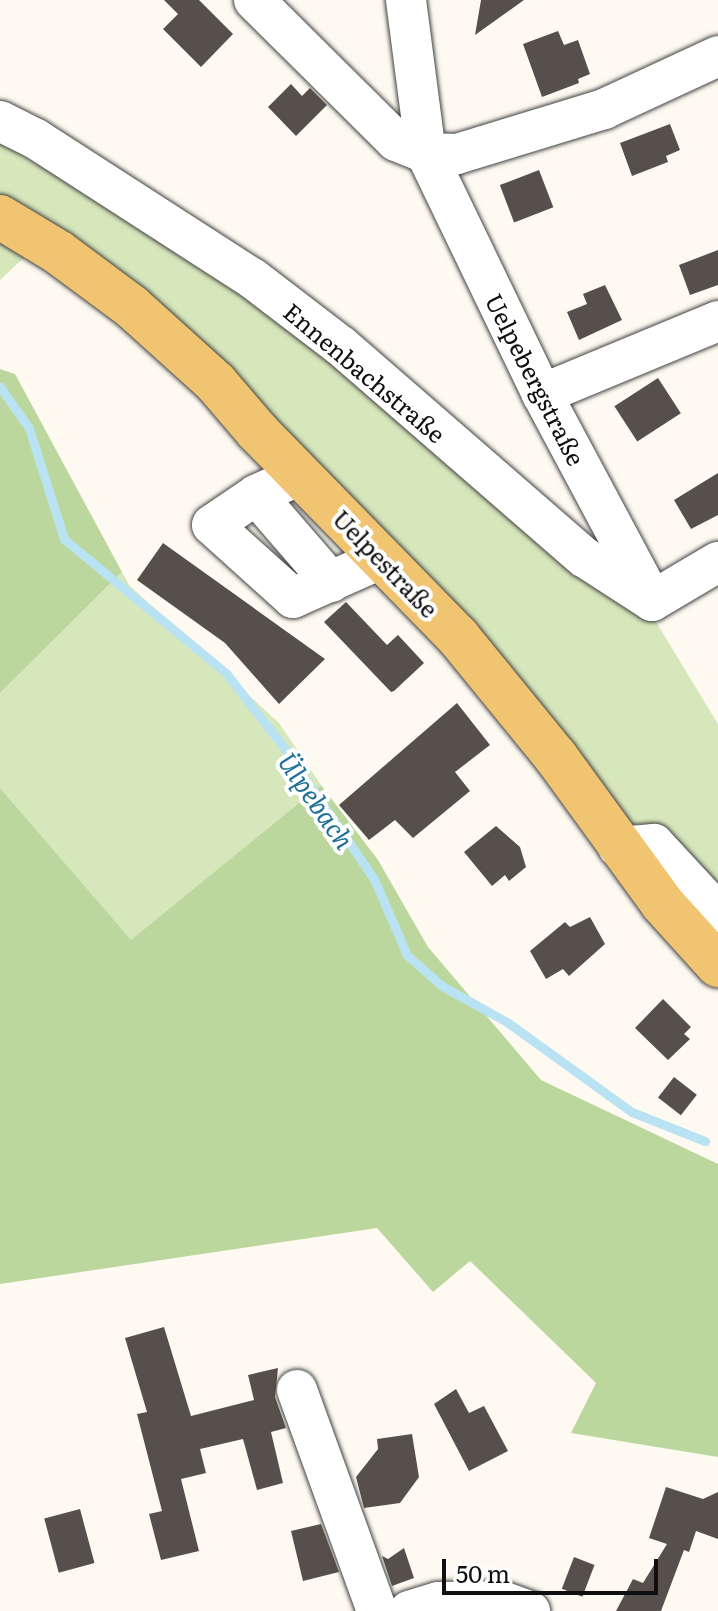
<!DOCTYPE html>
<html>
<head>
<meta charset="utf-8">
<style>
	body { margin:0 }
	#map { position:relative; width:718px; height:1611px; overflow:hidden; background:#fefaf1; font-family:Literata,serif }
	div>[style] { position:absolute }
	.green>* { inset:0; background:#d7e7bc }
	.forest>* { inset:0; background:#bcd79d }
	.stream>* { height:9px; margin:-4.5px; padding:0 4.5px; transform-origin:4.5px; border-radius:4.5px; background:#b9e3f2 }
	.building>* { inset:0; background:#574f4c; transform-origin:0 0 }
	.roads { filter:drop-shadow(0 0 2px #424242) drop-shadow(0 0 2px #424242) }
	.minor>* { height:40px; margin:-20px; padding:0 20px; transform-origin:20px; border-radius:20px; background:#fff }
	.major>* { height:44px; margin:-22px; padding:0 22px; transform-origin:22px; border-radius:22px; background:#f0c470 }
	span { translate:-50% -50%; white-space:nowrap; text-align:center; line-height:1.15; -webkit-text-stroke:8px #fff; paint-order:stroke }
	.street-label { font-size:24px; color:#0f0f0f }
	.water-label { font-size:26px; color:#1f7099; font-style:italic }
	.scale { position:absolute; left:442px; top:1559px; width:216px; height:36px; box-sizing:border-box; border:4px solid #0f0f0f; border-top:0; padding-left:10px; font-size:24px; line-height:28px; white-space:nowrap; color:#0f0f0f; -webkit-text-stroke:6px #fff; paint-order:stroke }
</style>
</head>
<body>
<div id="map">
	<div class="green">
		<i style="clip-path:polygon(0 143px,222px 272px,650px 612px,718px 724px,718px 896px,615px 809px,521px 687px,0 206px)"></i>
		<i style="clip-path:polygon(0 239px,28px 254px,0 280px)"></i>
		<i style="clip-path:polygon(122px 572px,129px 585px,279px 723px,321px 785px,131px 941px,0 788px,0 693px)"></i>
	</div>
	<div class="forest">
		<i style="clip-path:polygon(0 369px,15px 374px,122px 572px,0 693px)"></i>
		<i style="clip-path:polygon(321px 785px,378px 860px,428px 947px,541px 1080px,718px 1164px,718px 1457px,571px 1433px,596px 1383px,470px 1261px,433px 1292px,377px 1228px,0 1284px,0 788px,131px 940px)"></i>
	</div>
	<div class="stream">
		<i style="left:0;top:387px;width:50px;rotate:54.7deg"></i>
		<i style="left:29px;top:428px;width:116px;rotate:72.5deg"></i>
		<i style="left:64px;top:539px;width:210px;rotate:39.6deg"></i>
		<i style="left:226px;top:673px;width:96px;rotate:52.2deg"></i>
		<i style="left:285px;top:749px;width:158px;rotate:55.6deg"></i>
		<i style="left:374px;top:879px;width:83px;rotate:66.5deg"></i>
		<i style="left:407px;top:955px;width:47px;rotate:41.5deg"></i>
		<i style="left:442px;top:986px;width:74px;rotate:29deg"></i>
		<i style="left:507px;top:1022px;width:154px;rotate:35.8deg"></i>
		<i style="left:632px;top:1112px;width:79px;rotate:21.7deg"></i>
	</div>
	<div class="building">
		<i style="clip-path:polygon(164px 0,199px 0,233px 34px,201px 67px,163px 29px,178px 14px)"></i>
		<i style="clip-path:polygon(481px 0,524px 0,475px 35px)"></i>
		<i style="clip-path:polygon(558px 31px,564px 45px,578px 40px,590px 74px,578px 79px,579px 83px,542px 97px,523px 44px)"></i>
		<i style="clip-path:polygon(291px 84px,302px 96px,310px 88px,327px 105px,296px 136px,268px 107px)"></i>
		<i style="clip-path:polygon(670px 124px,680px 150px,666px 156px,668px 162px,632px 176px,620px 143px)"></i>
		<i style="left:539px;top:170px;width:40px;height:42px;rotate:69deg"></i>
		<i style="clip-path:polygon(718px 250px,718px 285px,690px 295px,679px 265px)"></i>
		<i style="clip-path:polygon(605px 285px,622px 320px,579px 340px,567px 312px,587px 304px,583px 294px)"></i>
		<i style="left:658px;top:378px;width:42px;height:52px;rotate:57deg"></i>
		<i style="clip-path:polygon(718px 473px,718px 515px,691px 529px,674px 500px)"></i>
		<i style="clip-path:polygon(163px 543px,325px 659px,279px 704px,225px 643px,137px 580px)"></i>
		<i style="clip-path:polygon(346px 602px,387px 645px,398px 635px,424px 663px,394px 691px,391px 692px,324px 622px)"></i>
		<i style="clip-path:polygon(457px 703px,490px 745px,455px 772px,470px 791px,413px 838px,395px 820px,369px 840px,339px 805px)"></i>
		<i style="clip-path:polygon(496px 826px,520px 847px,526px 867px,509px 881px,505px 875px,492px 886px,464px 852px)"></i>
		<i style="clip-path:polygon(590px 917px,605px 944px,569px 976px,563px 969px,546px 979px,530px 951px,565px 922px,570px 927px)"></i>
		<i style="clip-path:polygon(663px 999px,691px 1027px,684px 1034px,690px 1039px,668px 1060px,635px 1028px)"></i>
		<i style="left:674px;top:1077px;width:29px;height:26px;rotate:38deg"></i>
		<i style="clip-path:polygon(164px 1327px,191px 1416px,254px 1400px,248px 1375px,278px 1368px,275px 1397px,286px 1428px,271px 1432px,283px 1483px,257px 1490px,243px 1439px,200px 1449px,206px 1473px,181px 1479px,199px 1551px,161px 1560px,149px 1514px,162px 1511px,137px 1414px,147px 1412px,125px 1338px)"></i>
		<i style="clip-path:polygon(456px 1389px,469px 1413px,484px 1406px,508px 1451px,469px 1471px,434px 1404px)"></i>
		<i style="clip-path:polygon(412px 1434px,419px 1477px,400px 1503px,364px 1508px,356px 1477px,378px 1449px,377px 1439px)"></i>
		<i style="clip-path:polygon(666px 1487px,703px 1499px,718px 1492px,718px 1539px,696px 1531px,689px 1552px,684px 1550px,661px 1611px,616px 1611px,633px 1579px,643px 1583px,667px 1544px,649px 1538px)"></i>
		<i style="left:80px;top:1509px;width:56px;height:37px;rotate:75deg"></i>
		<i style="clip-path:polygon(321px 1524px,339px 1572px,303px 1581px,291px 1531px)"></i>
		<i style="clip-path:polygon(404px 1548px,414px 1578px,392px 1586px,382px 1556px,388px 1559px)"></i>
		<i style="left:574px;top:1557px;width:22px;height:34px;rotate:21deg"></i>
	</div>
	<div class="roads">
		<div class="minor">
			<i style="left:254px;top:0;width:200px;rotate:44.8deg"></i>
			<i style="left:396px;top:141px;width:32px;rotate:22deg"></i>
			<i style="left:426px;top:153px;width:31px;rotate:2deg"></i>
			<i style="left:457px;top:154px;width:154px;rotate:-17deg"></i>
			<i style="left:604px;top:109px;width:126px;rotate:-24.9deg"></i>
			<i style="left:406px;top:0;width:154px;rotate:82.6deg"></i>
			<i style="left:426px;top:153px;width:267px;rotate:64.3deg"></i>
			<i style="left:542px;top:394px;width:231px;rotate:61.9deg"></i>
			<i style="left:0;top:121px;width:40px;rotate:26.6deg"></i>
			<i style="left:36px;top:139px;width:257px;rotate:32.8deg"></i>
			<i style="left:252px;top:278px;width:112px;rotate:37.4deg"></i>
			<i style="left:341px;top:346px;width:322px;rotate:41deg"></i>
			<i style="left:584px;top:557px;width:81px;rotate:32.9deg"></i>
			<i style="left:542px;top:394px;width:191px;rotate:-22.5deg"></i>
			<i style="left:300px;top:475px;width:48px;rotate:155.6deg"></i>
			<i style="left:256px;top:495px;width:53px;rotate:145.7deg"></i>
			<i style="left:212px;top:525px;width:109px;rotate:42deg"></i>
			<i style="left:293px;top:598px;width:98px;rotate:-24deg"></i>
			<i style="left:256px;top:495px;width:115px;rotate:49.2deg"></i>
			<i style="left:652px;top:601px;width:77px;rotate:-30.6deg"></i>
			<i style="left:618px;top:847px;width:36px;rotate:-5deg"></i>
			<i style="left:654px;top:844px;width:94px;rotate:47.2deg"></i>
			<i style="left:297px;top:1390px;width:235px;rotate:70.1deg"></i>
			<i style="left:409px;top:1611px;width:30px;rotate:-17deg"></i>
			<i style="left:438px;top:1602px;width:64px;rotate:-0.9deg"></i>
			<i style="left:502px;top:1601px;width:30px;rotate:20deg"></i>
		</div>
		<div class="major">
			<i style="left:0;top:217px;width:68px;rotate:31.1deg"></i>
			<i style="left:58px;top:252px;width:92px;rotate:36.6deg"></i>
			<i style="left:132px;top:307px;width:113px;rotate:42.1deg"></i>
			<i style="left:216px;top:383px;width:63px;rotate:49.5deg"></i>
			<i style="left:257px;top:431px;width:288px;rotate:45.7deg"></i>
			<i style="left:458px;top:637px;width:155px;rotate:50.8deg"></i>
			<i style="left:556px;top:757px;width:180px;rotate:54deg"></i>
			<i style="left:662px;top:903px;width:84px;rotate:47.9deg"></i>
		</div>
	</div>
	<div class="street-label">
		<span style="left:365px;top:372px;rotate:40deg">Ennenbachstraße</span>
		<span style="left:536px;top:379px;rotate:63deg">Uelpebergstraße</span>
		<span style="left:386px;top:563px;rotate:46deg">Uelpestraße</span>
	</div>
	<div class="water-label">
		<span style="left:317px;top:800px;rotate:55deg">Ülpebach</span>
	</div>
	<div class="scale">50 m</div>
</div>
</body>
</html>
